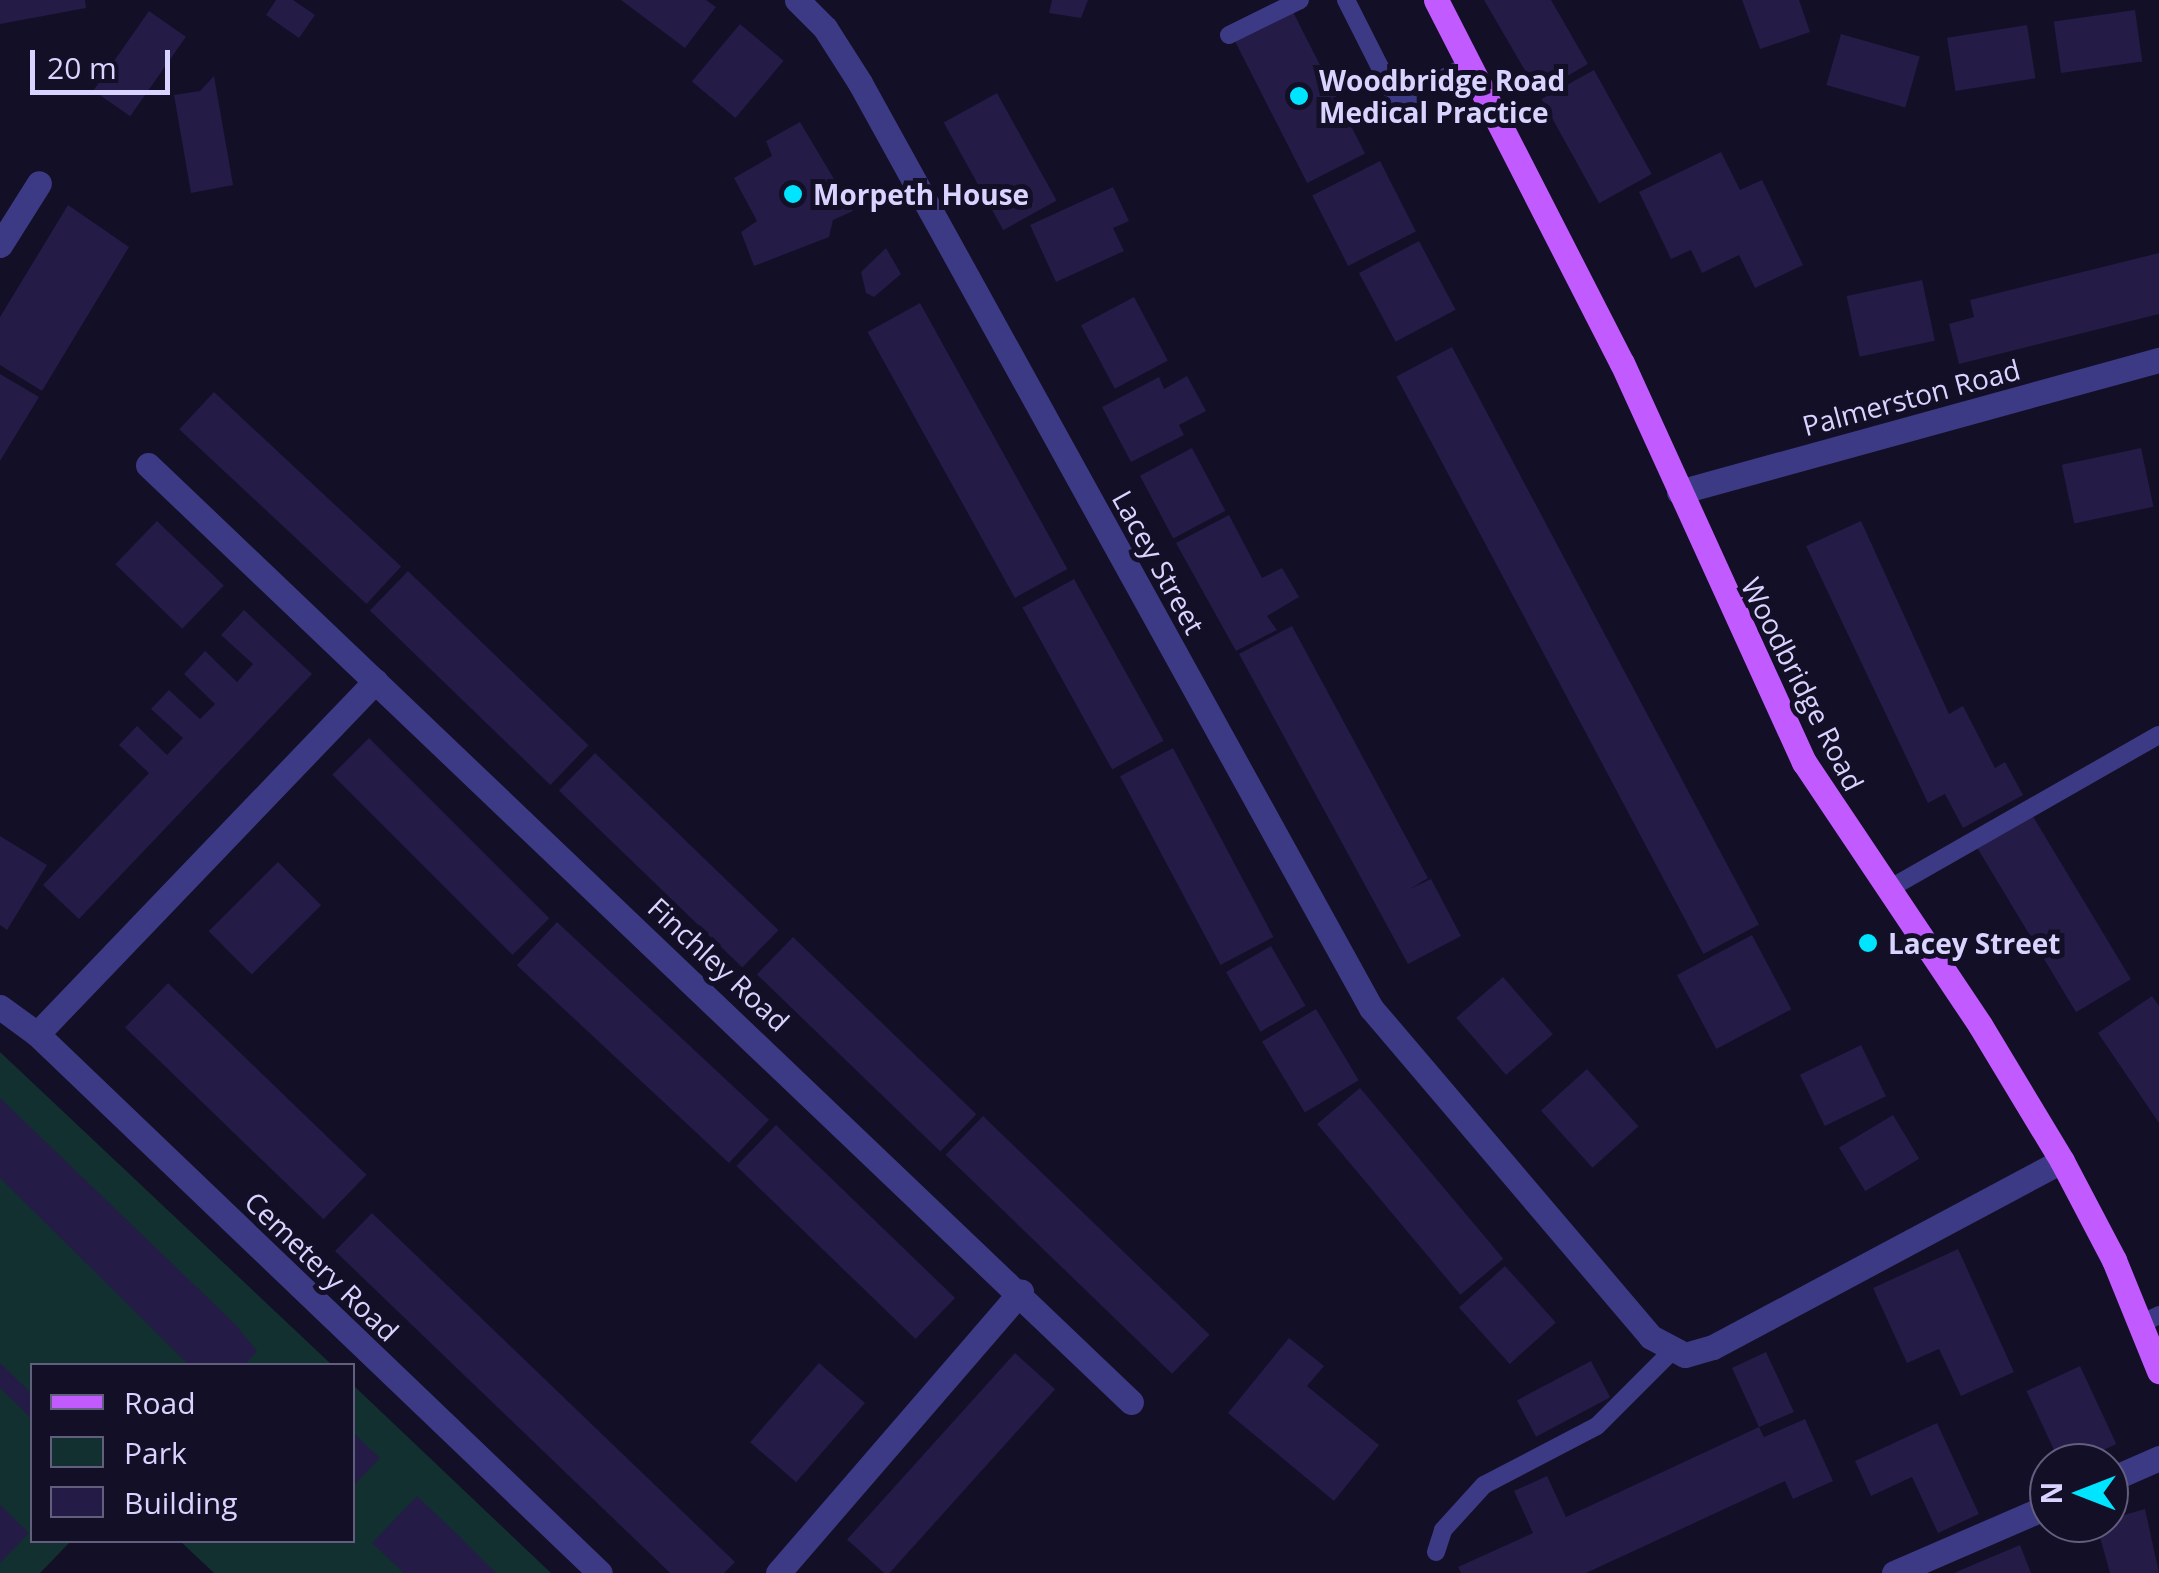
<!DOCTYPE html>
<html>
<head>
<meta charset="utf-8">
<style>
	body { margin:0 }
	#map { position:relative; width:2159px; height:1573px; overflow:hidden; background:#130f26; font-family:"Open Sans",sans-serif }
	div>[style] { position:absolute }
	.green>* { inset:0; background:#12302f }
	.building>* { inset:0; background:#241b47; transform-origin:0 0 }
	.lane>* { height:18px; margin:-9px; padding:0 9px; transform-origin:9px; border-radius:9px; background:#3d3a85 }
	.street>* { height:25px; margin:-12.5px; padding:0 12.5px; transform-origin:12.5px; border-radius:12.5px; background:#3d3a85 }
	.primary>* { height:25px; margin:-12.5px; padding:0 12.5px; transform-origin:12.5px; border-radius:12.5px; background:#c25bff }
	.dots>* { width:28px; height:28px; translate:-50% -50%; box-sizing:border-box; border:5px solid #130f26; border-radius:50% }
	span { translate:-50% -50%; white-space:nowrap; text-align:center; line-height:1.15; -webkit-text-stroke:10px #130f26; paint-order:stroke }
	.poi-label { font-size:28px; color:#d9d4ff; font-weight:700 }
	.left { translate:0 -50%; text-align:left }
	.street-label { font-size:28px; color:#d9d4ff }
	.legend { position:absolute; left:30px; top:1363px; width:325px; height:180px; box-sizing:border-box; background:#130f26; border:2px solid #625e7d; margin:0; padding:12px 18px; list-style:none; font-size:30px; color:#d9d4ff }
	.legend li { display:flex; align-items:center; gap:20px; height:50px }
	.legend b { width:50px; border:2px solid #625e7d }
	.north { position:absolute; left:2029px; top:1443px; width:100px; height:100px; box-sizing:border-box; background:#130f26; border:2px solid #625e7d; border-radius:50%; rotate:270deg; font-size:28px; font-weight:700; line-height:40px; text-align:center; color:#d9d4ff }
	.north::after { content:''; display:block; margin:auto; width:35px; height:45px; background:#00e5ff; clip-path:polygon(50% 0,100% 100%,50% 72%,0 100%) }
	.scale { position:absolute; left:30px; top:50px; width:140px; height:45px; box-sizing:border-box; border:5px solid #d9d4ff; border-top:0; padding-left:12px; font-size:30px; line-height:35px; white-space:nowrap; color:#d9d4ff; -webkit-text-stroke:8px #130f26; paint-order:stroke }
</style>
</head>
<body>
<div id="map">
	<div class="green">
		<i style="clip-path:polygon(0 1052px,332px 1365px,32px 1366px,32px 1540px,71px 1541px,40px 1573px,0 1573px)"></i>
		<i style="clip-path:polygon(353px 1385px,551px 1573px,214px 1573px,180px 1541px,352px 1540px)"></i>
	</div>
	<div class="building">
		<i style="clip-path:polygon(0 0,85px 0,86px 8px,0 24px)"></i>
		<i style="clip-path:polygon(276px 0,293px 0,315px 15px,299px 38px,266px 15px)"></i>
		<i style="clip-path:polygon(621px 0,706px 0,716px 7px,685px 48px)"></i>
		<i style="clip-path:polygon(1052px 0,1088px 0,1081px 18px,1049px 13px)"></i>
		<i style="clip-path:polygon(1484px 0,1551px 0,1588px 64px,1538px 93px)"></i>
		<i style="clip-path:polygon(1742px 0,1799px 0,1810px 32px,1760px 49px)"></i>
		<i style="left:1292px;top:10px;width:161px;height:65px;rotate:63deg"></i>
		<i style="left:2135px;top:10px;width:52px;height:82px;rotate:82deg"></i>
		<i style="left:149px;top:11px;width:45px;height:97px;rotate:35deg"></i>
		<i style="left:740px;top:24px;width:57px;height:75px;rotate:40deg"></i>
		<i style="left:2027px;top:25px;width:54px;height:81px;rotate:81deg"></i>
		<i style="left:1841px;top:34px;width:82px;height:53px;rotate:16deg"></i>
		<i style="left:1594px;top:70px;width:119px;height:60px;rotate:61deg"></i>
		<i style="clip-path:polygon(214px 76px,233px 185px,191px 193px,174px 95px,200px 91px)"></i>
		<i style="left:997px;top:93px;width:123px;height:61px;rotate:61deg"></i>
		<i style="clip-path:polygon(800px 122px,853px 211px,833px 220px,829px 237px,754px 266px,741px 232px,757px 221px,734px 178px,772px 156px,766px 141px)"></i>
		<i style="clip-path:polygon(1721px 152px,1740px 190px,1762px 180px,1803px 265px,1755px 288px,1739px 255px,1702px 273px,1691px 250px,1671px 259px,1639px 192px)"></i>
		<i style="left:1380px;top:161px;width:79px;height:76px;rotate:63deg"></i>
		<i style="clip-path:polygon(1113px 187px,1129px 221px,1113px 228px,1124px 251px,1056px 282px,1030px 225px)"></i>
		<i style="clip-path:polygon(68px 205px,129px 247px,42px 391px,0 365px,0 317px)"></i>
		<i style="left:1419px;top:241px;width:78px;height:68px;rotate:62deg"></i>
		<i style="clip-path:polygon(886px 248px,901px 274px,874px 297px,866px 293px,861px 272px)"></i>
		<i style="clip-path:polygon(2159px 253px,2159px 314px,1959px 364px,1949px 324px,1974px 317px,1970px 300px)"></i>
		<i style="left:1922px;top:280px;width:62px;height:77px;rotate:78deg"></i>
		<i style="left:1134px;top:297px;width:72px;height:60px;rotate:62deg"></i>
		<i style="left:920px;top:303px;width:304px;height:60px;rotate:61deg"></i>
		<i style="left:1452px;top:347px;width:654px;height:63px;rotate:62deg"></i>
		<i style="clip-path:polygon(0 374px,39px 397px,0 461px)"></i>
		<i style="clip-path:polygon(1187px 376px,1206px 411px,1179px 425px,1184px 435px,1131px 462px,1102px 407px,1159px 377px,1164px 389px)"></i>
		<i style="left:214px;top:392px;width:256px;height:51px;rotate:43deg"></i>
		<i style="left:1192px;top:448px;width:71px;height:59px;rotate:62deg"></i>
		<i style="left:2141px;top:448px;width:60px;height:81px;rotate:78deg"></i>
		<i style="clip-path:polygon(1229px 515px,1262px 578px,1282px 568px,1299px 597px,1267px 616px,1277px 630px,1236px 651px,1176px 543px)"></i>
		<i style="left:157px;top:521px;width:93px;height:60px;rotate:44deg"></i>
		<i style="clip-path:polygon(1861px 521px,1949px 714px,1963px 706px,1995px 768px,2005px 762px,2023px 795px,1963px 828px,1945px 794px,1928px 803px,1806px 546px)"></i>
		<i style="left:408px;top:571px;width:251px;height:55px;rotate:44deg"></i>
		<i style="left:1074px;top:579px;width:185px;height:59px;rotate:61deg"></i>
		<i style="clip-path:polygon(244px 610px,312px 674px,79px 919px,43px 885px,149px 773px,119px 745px,137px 726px,167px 755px,183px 738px,151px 709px,169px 690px,200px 719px,215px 704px,184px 674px,205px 651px,237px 682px,253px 664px,221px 635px)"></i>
		<i style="clip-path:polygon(1292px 626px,1428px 878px,1410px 889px,1431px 879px,1461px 936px,1408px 964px,1239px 654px)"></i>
		<i style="left:369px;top:738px;width:255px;height:52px;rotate:45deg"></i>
		<i style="left:1173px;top:748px;width:214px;height:60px;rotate:62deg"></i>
		<i style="left:595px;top:753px;width:255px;height:52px;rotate:44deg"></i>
		<i style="left:2031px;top:813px;width:194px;height:64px;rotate:59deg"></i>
		<i style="clip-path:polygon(0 836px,47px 865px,7px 930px,0 925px)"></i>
		<i style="left:278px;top:862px;width:61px;height:98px;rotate:45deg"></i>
		<i style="left:557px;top:922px;width:290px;height:59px;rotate:43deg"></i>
		<i style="left:1752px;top:935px;width:84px;height:85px;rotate:62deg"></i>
		<i style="left:793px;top:937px;width:255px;height:52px;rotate:44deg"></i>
		<i style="left:1271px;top:946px;width:69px;height:52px;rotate:60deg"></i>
		<i style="left:1503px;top:977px;width:76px;height:62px;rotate:49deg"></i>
		<i style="left:168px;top:983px;width:276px;height:62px;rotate:44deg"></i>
		<i style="clip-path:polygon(2152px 996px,2159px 1006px,2159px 1123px,2098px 1033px)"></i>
		<i style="left:1316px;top:1009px;width:83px;height:63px;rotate:59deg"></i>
		<i style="left:1861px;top:1045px;width:57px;height:68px;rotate:64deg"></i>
		<i style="left:1587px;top:1069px;width:77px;height:62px;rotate:48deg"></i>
		<i style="left:1360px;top:1088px;width:223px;height:56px;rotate:50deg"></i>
		<i style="clip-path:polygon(0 1098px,235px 1324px,257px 1351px,244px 1366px,190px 1366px,0 1178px)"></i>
		<i style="left:1893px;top:1115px;width:51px;height:63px;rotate:59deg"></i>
		<i style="left:983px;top:1116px;width:315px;height:54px;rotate:44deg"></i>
		<i style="left:776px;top:1125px;width:249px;height:57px;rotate:44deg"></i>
		<i style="clip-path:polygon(372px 1213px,735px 1562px,724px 1573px,670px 1573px,335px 1251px)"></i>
		<i style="clip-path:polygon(1958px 1249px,2014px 1372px,1961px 1396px,1939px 1349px,1907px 1363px,1873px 1288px)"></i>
		<i style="left:1505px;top:1266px;width:76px;height:62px;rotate:48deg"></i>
		<i style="clip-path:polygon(1289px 1338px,1324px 1366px,1307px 1386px,1379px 1445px,1334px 1501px,1228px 1413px)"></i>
		<i style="clip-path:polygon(1766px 1352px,1794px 1412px,1759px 1427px,1764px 1437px,1805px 1419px,1833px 1481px,1793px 1499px,1785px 1481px,1586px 1573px,1461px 1573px,1458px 1567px,1533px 1533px,1514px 1491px,1547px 1476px,1566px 1517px,1759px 1427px,1732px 1368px)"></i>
		<i style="left:1015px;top:1353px;width:54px;height:251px;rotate:42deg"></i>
		<i style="left:1591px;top:1361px;width:41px;height:84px;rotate:62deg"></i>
		<i style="clip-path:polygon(0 1363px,32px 1394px,32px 1419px,0 1388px)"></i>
		<i style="left:819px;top:1363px;width:61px;height:105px;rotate:41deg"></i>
		<i style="left:2080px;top:1366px;width:86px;height:59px;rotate:65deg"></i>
		<i style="clip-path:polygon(1937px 1423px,1979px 1514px,1938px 1533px,1912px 1477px,1871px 1496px,1855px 1461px)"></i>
		<i style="clip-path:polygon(352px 1432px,380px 1458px,352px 1487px)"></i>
		<i style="clip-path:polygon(417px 1496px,462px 1539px,496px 1573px,404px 1573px,372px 1543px)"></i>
		<i style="clip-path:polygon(0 1505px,29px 1533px,0 1563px)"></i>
		<i style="clip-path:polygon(2145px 1509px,2159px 1573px,2110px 1573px,2096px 1523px)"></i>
		<i style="clip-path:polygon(2020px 1545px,2031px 1573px,1954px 1573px,1989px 1558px)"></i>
	</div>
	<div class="lane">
		<i style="left:1346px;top:0;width:115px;rotate:63.2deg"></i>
		<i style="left:1398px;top:103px;width:83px;rotate:-28.7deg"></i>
		<i style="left:1229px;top:35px;width:79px;rotate:-26.2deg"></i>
		<i style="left:1887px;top:890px;width:313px;rotate:-29.7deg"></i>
		<i style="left:2140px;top:1324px;width:21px;rotate:-25deg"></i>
		<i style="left:1436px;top:1552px;width:23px;rotate:-72deg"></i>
		<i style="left:1443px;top:1530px;width:61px;rotate:-47.7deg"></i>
		<i style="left:1484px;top:1485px;width:127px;rotate:-27.6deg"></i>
		<i style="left:1597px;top:1426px;width:105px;rotate:-45deg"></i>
	</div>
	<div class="street">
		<i style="left:797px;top:0;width:40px;rotate:45deg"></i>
		<i style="left:825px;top:28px;width:65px;rotate:57.5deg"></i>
		<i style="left:860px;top:83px;width:1057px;rotate:61.08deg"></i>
		<i style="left:1371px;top:1008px;width:432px;rotate:49.6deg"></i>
		<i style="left:1651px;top:1337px;width:38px;rotate:28deg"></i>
		<i style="left:1685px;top:1355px;width:29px;rotate:-16deg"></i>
		<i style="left:1713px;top:1347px;width:395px;rotate:-28.1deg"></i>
		<i style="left:0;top:245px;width:73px;rotate:-57.8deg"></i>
		<i style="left:148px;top:465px;width:1358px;rotate:43.63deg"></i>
		<i style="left:1679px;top:492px;width:498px;rotate:-15.4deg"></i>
		<i style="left:0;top:1007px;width:46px;rotate:36.1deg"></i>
		<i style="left:37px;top:1034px;width:779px;rotate:43.75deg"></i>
		<i style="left:37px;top:1034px;width:489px;rotate:-46.2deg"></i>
		<i style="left:2109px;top:1480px;width:55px;rotate:-23.7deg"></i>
		<i style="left:778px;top:1573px;width:372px;rotate:-49.2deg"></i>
		<i style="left:1894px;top:1573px;width:169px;rotate:-23.4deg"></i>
	</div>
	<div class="primary">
		<i style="left:1436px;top:0;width:408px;rotate:62.9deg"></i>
		<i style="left:1622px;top:363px;width:439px;rotate:65.5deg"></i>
		<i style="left:1804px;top:762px;width:316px;rotate:56.2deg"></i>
		<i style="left:1980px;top:1025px;width:159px;rotate:58.9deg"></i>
		<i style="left:2062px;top:1161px;width:112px;rotate:62.3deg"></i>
		<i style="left:2114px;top:1260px;width:120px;rotate:67.9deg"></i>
	</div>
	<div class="dots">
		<i style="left:1299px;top:96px;background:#00e5ff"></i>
		<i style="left:793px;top:194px;background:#00e5ff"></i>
		<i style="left:1868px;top:943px;background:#00e5ff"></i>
	</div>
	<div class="poi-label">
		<span class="left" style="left:1319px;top:96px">Woodbridge Road<br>Medical Practice</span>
		<span class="left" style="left:813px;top:194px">Morpeth House</span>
		<span class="left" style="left:1888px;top:943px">Lacey Street</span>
	</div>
	<div class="street-label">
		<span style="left:1911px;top:397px;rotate:-15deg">Palmerston Road</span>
		<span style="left:1159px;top:562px;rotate:61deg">Lacey Street</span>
		<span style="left:1803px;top:684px;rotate:63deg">Woodbridge Road</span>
		<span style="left:719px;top:964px;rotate:43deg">Finchley Road</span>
		<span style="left:322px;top:1266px;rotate:44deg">Cemetery Road</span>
	</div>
	<ul class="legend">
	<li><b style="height:12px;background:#c25bff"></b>Road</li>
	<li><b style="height:28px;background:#12302f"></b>Park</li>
	<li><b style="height:28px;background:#241b47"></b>Building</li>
	</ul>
	<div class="north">N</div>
	<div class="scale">20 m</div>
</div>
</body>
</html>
